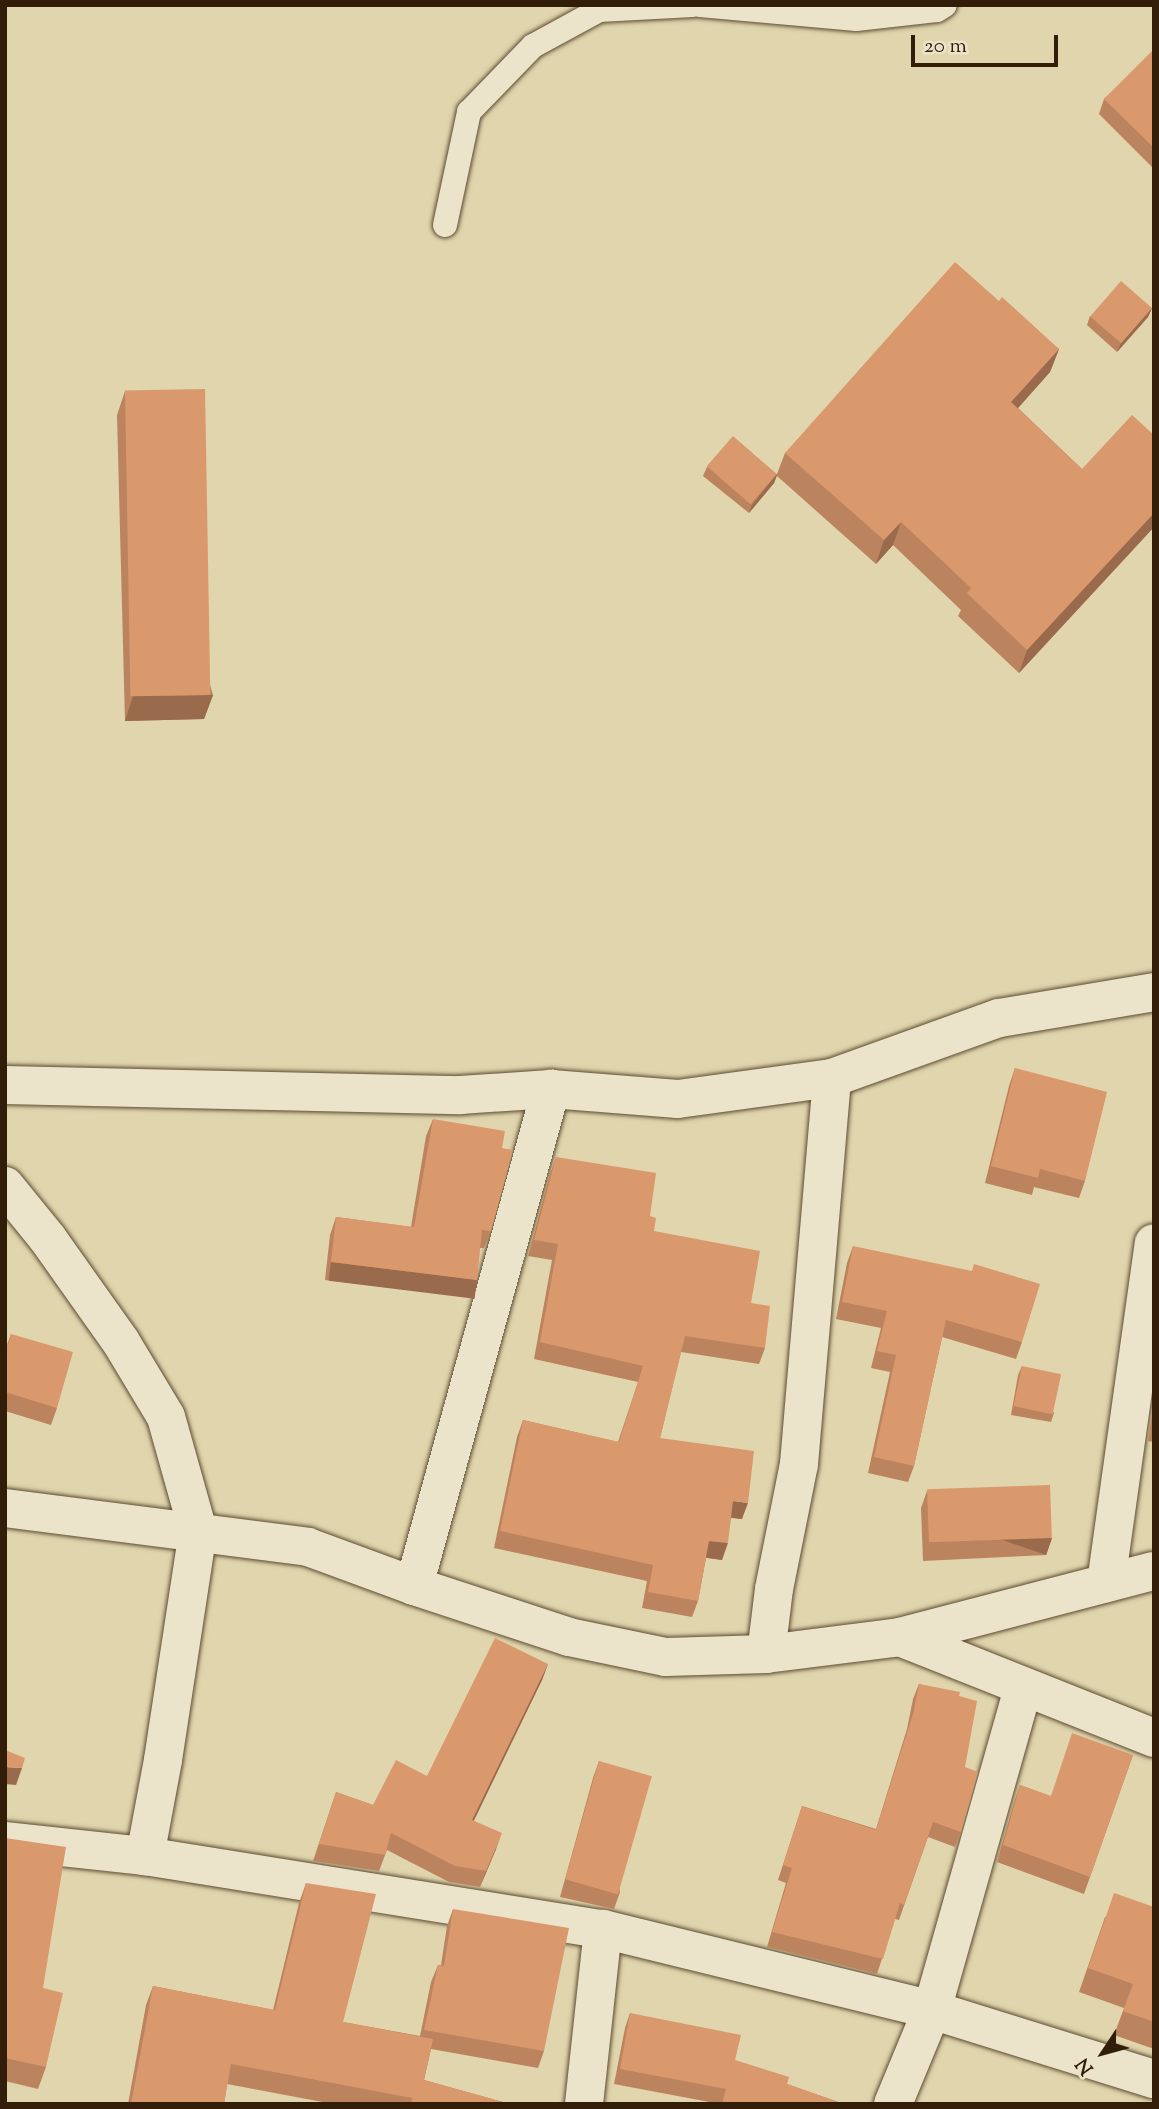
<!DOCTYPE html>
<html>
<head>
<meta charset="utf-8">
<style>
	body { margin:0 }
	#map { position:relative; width:1159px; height:2109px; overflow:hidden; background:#e0d5ad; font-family:"Sorts Mill Goudy",serif }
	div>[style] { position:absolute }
	.roads { filter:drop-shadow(0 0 2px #5d4b31) drop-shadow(0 0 2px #5d4b31) }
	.service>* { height:24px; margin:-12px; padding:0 12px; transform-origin:12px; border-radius:12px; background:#ebe4ca }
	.minor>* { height:38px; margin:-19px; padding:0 19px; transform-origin:19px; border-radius:19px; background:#ebe4ca }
	.wall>* { inset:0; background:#bb835e }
	.shaded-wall>* { inset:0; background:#996a4c; transform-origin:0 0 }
	.building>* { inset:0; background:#da986d; transform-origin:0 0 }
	span { translate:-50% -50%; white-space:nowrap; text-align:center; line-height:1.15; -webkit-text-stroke:5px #ebe4ca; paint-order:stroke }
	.frame { position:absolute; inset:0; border:7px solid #311d08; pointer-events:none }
	.north { position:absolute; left:1068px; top:2018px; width:70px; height:70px; -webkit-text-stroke:5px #ebe4ca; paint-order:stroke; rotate:234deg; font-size:19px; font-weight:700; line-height:28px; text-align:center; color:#311d08 }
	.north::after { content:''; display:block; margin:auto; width:24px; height:32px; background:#311d08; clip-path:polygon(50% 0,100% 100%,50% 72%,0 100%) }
	.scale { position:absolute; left:911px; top:35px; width:147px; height:32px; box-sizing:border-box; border:4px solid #311d08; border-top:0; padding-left:9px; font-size:21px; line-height:24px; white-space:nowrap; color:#311d08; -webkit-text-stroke:5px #ebe4ca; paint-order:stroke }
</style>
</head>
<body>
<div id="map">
	<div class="roads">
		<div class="service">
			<i style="left:700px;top:5px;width:157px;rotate:5.1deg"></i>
			<i style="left:856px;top:19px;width:81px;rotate:-6.3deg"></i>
			<i style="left:937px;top:10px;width:9px;rotate:-32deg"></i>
			<i style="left:445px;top:225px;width:116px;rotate:-78deg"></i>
			<i style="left:469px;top:112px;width:92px;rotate:-45.9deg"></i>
			<i style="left:533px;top:46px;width:75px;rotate:-28.6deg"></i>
			<i style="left:599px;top:10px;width:94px;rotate:-3deg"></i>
		</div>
		<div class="minor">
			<i style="left:5px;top:1085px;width:455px;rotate:1.3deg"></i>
			<i style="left:460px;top:1095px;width:91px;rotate:-3.8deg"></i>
			<i style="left:551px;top:1089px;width:127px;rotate:4.5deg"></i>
			<i style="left:678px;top:1099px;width:155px;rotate:-7.8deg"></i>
			<i style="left:832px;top:1078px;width:177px;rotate:-19.8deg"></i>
			<i style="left:999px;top:1018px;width:157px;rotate:-9.5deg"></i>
			<i style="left:5px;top:1186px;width:68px;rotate:50.9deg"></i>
			<i style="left:48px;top:1239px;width:126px;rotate:54.7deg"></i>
			<i style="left:121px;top:1342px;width:87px;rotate:59deg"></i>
			<i style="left:166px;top:1417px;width:118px;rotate:74.3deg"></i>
			<i style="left:198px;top:1531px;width:232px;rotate:98.7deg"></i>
			<i style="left:163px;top:1760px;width:98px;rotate:100.6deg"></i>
			<i style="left:145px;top:1856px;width:141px;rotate:-173.9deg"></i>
			<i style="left:5px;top:1508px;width:305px;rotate:7.3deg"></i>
			<i style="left:308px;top:1547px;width:113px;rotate:20.2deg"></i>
			<i style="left:414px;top:1586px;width:163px;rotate:18.2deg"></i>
			<i style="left:569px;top:1637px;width:99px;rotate:11.7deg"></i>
			<i style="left:666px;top:1657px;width:100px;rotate:-1.7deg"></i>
			<i style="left:766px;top:1654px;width:135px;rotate:-7.2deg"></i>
			<i style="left:900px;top:1637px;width:262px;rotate:-14.6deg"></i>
			<i style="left:1106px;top:1583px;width:343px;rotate:-82deg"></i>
			<i style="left:414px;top:1586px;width:516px;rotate:-74.59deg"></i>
			<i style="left:900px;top:1637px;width:273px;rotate:21.7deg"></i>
			<i style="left:766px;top:1654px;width:65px;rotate:-83deg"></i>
			<i style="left:774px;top:1589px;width:127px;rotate:-78.7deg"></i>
			<i style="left:799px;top:1464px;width:387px;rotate:-85.1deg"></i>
			<i style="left:145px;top:1856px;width:464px;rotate:9.1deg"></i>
			<i style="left:603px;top:1929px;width:339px;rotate:13.8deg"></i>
			<i style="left:932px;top:2010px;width:232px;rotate:17.3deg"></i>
			<i style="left:584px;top:2104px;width:176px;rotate:-83.8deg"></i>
			<i style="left:893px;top:2104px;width:102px;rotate:-67.5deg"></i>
			<i style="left:932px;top:2010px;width:334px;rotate:-74.2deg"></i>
		</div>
	</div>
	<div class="wall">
		<i style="clip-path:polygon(1154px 53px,1154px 169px,1099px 114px,1104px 99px)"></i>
		<i style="clip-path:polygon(999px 301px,1059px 349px,1050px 372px,1018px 408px,1082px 469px,1154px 435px,1154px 527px,1019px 673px,958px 616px,961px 610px,893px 545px,876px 564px,777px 476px,774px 483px,749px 513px,703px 476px,707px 467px,777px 474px,785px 453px)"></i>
		<i style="clip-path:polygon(1152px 308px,1148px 317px,1117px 352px,1087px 325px,1090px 316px)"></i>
		<i style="clip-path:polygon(125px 391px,213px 695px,204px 719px,125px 721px,117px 415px)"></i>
		<i style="clip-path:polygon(1015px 1068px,1085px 1181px,1079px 1198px,1034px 1187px,1032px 1195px,985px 1183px,1009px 1086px)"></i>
		<i style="clip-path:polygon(433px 1119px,491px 1231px,484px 1248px,480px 1248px,470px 1297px,325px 1280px,330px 1235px,336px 1217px,411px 1227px,426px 1136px)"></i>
		<i style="clip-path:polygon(556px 1157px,650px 1216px,654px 1231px,751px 1303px,765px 1348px,759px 1364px,681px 1352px,660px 1438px,742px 1519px,731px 1518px,722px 1560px,706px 1558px,698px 1601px,692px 1617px,642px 1608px,647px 1581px,494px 1548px,517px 1437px,523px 1420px,618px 1442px,638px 1382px,534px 1359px,552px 1260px,528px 1256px,550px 1174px)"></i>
		<i style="clip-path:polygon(853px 1246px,1022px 1342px,1016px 1359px,942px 1337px,914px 1466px,908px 1482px,868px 1473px,890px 1372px,871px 1368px,881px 1328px,836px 1319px,847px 1263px)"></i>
		<i style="clip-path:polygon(11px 1334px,57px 1408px,51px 1425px,5px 1411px,5px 1344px,7px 1345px)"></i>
		<i style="clip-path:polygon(1022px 1366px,1054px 1413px,1051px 1422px,1011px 1415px,1018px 1375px)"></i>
		<i style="clip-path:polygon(1154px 1401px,1154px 1442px,1148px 1441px)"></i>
		<i style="clip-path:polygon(927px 1491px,1052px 1538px,1046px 1555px,923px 1561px,921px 1508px)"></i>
		<i style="clip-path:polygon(548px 1664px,542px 1680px,473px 1821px,496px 1849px,480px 1887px,449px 1882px,387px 1850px,379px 1871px,313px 1861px,336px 1792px,373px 1805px,427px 1776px)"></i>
		<i style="clip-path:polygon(919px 1684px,959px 1696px,965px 1767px,961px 1832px,955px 1847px,928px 1837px,899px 1920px,895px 1919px,877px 1974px,767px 1947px,786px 1883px,778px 1880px,802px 1806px,876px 1829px,907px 1729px,913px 1699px)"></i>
		<i style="clip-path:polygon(1133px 1755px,1084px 1894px,997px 1862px,1014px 1802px,1020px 1785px,1050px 1796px)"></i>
		<i style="clip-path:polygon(599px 1761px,620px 1892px,614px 1909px,560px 1897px,593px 1778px)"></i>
		<i style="clip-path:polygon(5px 1838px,43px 1988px,46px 2067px,38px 2089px,5px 2081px)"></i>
		<i style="clip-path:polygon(306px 1883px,343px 2022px,420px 2036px,431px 1982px,438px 1965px,441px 1965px,447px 1926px,453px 1909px,544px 2051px,538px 2068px,431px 2049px,424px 2080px,510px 2104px,333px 2104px,227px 2084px,224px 2104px,128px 2104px,146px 2005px,153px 1986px,273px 2010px,299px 1903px)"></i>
		<i style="clip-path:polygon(1154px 1907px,1154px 2049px,1114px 2035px,1124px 2008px,1079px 1992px,1105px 1917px)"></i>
		<i style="clip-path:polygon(630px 2013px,787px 2084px,844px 2104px,720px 2104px,614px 2084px,625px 2028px)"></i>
	</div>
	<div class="shaded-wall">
		<i style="clip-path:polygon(1152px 308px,1148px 317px,1117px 352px,1121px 343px)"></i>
		<i style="clip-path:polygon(1059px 349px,1050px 372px,1003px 425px,1011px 402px)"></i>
		<i style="clip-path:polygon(777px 474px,774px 483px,749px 513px,752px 505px)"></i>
		<i style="clip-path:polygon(1154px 513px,1154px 527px,1019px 673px,1027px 650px)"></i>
		<i style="clip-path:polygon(901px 522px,893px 545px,876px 564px,884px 540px)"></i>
		<i style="clip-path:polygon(213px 695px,204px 719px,125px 721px,133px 696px)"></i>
		<i style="left:331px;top:1262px;width:147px;height:19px;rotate:7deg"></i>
		<i style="clip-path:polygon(733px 1501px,748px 1503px,742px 1519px,727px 1517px)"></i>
		<i style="left:1052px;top:1538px;width:18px;height:123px;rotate:109deg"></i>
		<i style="clip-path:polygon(709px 1541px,728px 1543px,722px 1560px,703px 1557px)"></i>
		<i style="clip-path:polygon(548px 1664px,542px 1680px,466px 1837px,472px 1820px)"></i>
		<i style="clip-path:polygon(5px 1767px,22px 1768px,16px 1785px,5px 1784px)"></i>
		<i style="clip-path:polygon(502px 1833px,496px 1849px,480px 1887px,486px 1871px)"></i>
	</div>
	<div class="building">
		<i style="clip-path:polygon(1152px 51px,1154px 53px,1154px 148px,1104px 99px)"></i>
		<i style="clip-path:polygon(955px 262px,999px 301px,1002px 297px,1059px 349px,1011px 402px,1082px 469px,1132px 415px,1154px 435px,1154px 513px,1027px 650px,967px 593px,971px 588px,901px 522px,884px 540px,785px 453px)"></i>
		<i style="left:1121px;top:281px;width:41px;height:47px;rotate:41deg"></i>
		<i style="left:205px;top:389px;width:306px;height:80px;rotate:89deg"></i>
		<i style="left:733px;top:436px;width:58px;height:40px;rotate:41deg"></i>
		<i style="clip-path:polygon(1015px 1068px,1107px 1092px,1085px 1181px,1040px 1169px,1038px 1178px,991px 1166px)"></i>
		<i style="clip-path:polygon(433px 1119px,505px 1131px,502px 1148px,513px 1150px,491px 1231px,482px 1230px,477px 1280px,331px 1262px,336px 1217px,414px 1227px)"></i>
		<i style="clip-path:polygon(556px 1157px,656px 1173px,650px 1216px,656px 1218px,654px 1231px,760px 1251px,751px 1303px,770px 1306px,765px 1348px,685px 1336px,660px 1438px,754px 1451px,748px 1503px,733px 1501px,728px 1543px,709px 1541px,698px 1601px,648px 1592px,653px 1565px,500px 1531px,523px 1420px,619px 1442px,643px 1366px,540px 1342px,558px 1244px,534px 1240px)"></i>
		<i style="clip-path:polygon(853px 1246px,972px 1271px,974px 1264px,1040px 1284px,1022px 1342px,946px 1320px,914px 1466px,874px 1457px,896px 1355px,877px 1351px,887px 1311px,842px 1302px)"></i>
		<i style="clip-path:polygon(11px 1334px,73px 1352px,57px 1408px,5px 1392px,5px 1344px,8px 1345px)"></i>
		<i style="left:1022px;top:1366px;width:40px;height:41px;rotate:12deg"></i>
		<i style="left:1050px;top:1485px;width:53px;height:123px;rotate:88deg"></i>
		<i style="clip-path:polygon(495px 1638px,548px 1664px,472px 1820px,502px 1833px,486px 1871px,455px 1866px,391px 1833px,385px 1855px,319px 1844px,336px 1792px,373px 1805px,396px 1760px,427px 1776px)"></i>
		<i style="clip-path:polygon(919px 1684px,960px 1692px,959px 1696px,977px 1701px,965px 1767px,978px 1772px,961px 1832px,933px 1822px,904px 1905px,900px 1903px,883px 1959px,772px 1932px,792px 1868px,783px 1865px,802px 1806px,876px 1830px,913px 1714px)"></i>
		<i style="clip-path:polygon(1072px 1733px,1133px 1755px,1090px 1877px,1003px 1845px,1020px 1785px,1051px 1796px)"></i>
		<i style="clip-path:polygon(5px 1750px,25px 1758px,22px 1768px,5px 1767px)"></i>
		<i style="left:599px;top:1761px;width:55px;height:123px;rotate:16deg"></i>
		<i style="clip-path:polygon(5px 1838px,66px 1847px,43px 1988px,63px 1993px,46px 2067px,5px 2058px)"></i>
		<i style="clip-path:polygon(306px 1883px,376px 1894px,343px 2022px,433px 2039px,424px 2080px,510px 2104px,411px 2104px,412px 2098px,231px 2064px,224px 2104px,131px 2104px,153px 1986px,275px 2010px)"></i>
		<i style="clip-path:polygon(1114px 1893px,1154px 1907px,1154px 2022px,1123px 2011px,1133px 1984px,1088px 1968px)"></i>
		<i style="clip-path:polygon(453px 1909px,569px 1928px,544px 2051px,424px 2030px,438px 1965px,444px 1966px)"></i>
		<i style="clip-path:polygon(630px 2013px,741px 2035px,735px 2060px,789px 2077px,787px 2084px,844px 2104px,722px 2104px,726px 2089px,620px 2069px)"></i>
	</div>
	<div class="frame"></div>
	<div class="north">N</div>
	<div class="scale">20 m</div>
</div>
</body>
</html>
